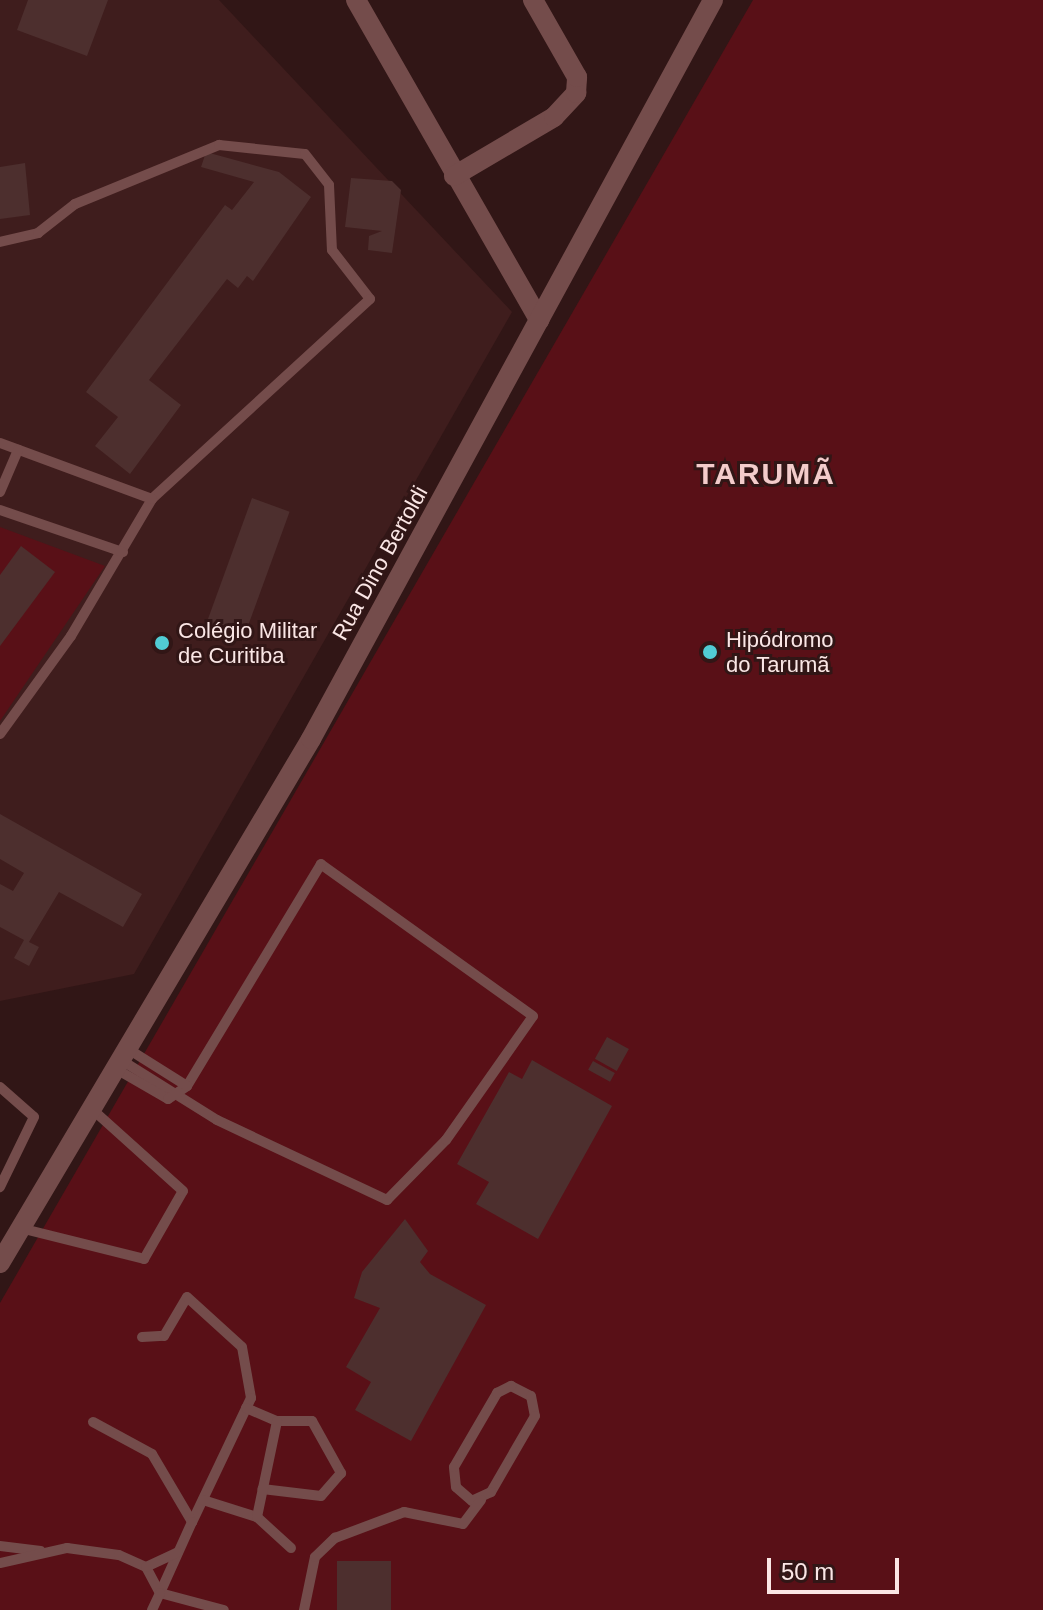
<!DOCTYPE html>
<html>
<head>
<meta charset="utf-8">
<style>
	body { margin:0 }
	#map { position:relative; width:1043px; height:1610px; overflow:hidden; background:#311616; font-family:Helvetica,sans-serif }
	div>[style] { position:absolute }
	.built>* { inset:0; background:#3f1d1d }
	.green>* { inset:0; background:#591017 }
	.building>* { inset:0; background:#4d2f2e; transform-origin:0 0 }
	.service>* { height:10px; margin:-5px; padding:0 5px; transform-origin:5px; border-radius:5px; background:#744c4b }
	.minor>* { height:20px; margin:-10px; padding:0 10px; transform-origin:10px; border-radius:10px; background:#744c4b }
	.dots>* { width:22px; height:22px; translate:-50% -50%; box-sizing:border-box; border:4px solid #311616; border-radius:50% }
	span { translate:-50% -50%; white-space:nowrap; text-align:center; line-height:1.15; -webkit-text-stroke:6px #311616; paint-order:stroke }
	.street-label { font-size:22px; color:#fae6e5 }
	.poi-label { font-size:22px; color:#fae6e5 }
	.left { translate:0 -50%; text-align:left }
	.district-label { font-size:30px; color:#f3cccb; font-weight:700; letter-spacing:2px }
	.scale { position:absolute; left:767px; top:1558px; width:132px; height:36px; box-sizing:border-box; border:4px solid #fae6e5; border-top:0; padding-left:10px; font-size:24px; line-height:28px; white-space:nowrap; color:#fae6e5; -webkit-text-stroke:6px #311616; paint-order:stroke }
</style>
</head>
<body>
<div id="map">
	<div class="built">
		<i style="clip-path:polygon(0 0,219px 0,512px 312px,134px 974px,0 1001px)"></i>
	</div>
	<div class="green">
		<i style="clip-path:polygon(753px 0,1043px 0,1043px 1610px,0 1610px,0 1303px)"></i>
		<i style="clip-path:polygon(0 527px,105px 566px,0 721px)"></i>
	</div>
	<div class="building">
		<i style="clip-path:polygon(28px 0,108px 0,87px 56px,17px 30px)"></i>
		<i style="clip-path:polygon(206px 152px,279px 172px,311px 197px,253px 281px,247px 276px,238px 288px,227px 279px,149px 380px,181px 405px,130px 474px,95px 446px,118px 417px,86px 392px,225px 205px,232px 210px,254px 182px,201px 167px)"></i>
		<i style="clip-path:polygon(25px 163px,30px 215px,0 219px,0 167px)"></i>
		<i style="clip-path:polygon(351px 178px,392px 181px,401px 190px,392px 253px,368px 250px,369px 236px,382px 231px,345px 227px)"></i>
		<i style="left:252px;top:498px;width:40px;height:134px;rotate:20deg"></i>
		<i style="clip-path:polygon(21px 546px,55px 572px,0 646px,0 575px)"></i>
		<i style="clip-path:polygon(0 814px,142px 894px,123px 927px,59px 892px,29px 942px,39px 947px,29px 966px,14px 958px,24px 940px,0 927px,0 884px,13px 891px,24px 873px,0 859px)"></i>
		<i style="left:607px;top:1037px;width:25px;height:25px;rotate:29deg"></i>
		<i style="clip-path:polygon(532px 1060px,612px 1106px,538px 1239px,476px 1204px,489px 1182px,457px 1164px,509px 1072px,522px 1079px)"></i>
		<i style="left:593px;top:1061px;width:25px;height:10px;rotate:29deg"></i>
		<i style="clip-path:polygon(405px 1219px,428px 1251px,420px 1262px,430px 1274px,486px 1305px,411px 1441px,355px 1410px,371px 1382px,346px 1367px,380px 1308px,354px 1298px,362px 1272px)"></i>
		<i style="left:337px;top:1561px;width:54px;height:49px"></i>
	</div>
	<div class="service">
		<i style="left:0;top:242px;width:39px;rotate:-13deg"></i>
		<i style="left:38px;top:233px;width:47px;rotate:-38.1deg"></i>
		<i style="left:75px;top:204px;width:156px;rotate:-22.3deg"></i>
		<i style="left:219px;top:145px;width:86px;rotate:6deg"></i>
		<i style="left:305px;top:154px;width:39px;rotate:52deg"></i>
		<i style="left:329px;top:185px;width:65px;rotate:87.4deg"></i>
		<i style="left:332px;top:250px;width:62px;rotate:52.2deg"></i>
		<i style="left:370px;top:299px;width:296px;rotate:137.5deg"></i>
		<i style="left:152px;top:499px;width:159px;rotate:120.6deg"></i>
		<i style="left:71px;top:636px;width:121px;rotate:125.9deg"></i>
		<i style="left:0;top:443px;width:162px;rotate:20.2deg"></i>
		<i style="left:0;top:492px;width:46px;rotate:-66.8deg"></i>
		<i style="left:0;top:510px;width:130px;rotate:18.9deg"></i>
		<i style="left:121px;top:1060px;width:113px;rotate:32deg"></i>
		<i style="left:217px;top:1120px;width:188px;rotate:25.2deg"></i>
		<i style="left:387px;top:1200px;width:84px;rotate:-45.5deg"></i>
		<i style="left:446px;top:1140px;width:151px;rotate:-54.9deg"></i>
		<i style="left:533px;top:1016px;width:261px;rotate:-144.4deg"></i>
		<i style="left:321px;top:864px;width:259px;rotate:121.1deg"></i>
		<i style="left:116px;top:1069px;width:60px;rotate:30deg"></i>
		<i style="left:168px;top:1099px;width:23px;rotate:-34deg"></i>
		<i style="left:187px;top:1086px;width:70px;rotate:-147.9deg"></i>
		<i style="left:0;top:1087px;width:45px;rotate:41.4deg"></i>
		<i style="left:34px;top:1117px;width:78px;rotate:115.9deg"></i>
		<i style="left:20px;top:1228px;width:128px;rotate:14deg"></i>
		<i style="left:144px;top:1259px;width:78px;rotate:-60.2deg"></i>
		<i style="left:183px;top:1191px;width:122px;rotate:-138deg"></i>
		<i style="left:142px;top:1337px;width:22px;rotate:-3deg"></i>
		<i style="left:164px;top:1336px;width:45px;rotate:-59.5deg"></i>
		<i style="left:187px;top:1297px;width:74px;rotate:42.3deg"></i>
		<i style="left:242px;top:1347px;width:52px;rotate:80deg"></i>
		<i style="left:251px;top:1398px;width:137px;rotate:115.4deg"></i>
		<i style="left:511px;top:1386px;width:22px;rotate:27deg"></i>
		<i style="left:531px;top:1396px;width:20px;rotate:79deg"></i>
		<i style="left:535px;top:1416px;width:88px;rotate:120.1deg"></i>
		<i style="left:491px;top:1492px;width:21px;rotate:155deg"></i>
		<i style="left:472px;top:1501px;width:21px;rotate:-139deg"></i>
		<i style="left:456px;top:1487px;width:20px;rotate:-96deg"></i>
		<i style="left:454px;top:1467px;width:86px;rotate:-59.8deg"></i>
		<i style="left:497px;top:1393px;width:16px;rotate:-27deg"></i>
		<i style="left:246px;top:1408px;width:34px;rotate:23deg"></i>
		<i style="left:277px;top:1421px;width:35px"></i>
		<i style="left:312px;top:1421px;width:60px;rotate:60.9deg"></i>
		<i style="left:341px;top:1473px;width:30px;rotate:131deg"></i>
		<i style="left:321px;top:1496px;width:59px;rotate:-173.2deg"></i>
		<i style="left:93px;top:1422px;width:67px;rotate:28.5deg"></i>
		<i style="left:152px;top:1454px;width:79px;rotate:59.5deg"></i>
		<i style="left:192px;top:1522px;width:78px;rotate:114.3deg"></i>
		<i style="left:160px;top:1593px;width:66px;rotate:14.9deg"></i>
		<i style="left:203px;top:1500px;width:57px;rotate:17.5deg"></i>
		<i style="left:257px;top:1517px;width:46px;rotate:42.4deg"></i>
		<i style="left:257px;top:1517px;width:98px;rotate:-78.2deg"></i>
		<i style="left:0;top:1546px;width:41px;rotate:7deg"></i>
		<i style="left:0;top:1563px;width:69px;rotate:-12.6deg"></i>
		<i style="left:67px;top:1548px;width:52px;rotate:7.7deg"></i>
		<i style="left:119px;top:1555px;width:30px;rotate:24deg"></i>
		<i style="left:146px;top:1567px;width:30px;rotate:62deg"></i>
		<i style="left:160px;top:1593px;width:19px;rotate:115deg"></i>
		<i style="left:146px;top:1567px;width:35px;rotate:-25deg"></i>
		<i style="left:304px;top:1610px;width:54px;rotate:-78.3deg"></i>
		<i style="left:315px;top:1557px;width:28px;rotate:-44deg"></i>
		<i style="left:335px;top:1538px;width:74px;rotate:-20.6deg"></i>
		<i style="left:404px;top:1512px;width:60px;rotate:11.5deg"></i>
		<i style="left:463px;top:1524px;width:30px;rotate:-53deg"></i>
	</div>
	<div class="minor">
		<i style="left:356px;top:0;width:369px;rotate:60.2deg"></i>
		<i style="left:454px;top:176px;width:116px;rotate:-30.5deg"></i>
		<i style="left:554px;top:117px;width:33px;rotate:-47deg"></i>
		<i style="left:576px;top:93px;width:16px;rotate:-86deg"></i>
		<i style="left:577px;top:77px;width:89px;rotate:-119.7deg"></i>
		<i style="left:0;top:1263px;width:609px;rotate:-59.31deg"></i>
		<i style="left:311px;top:739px;width:841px;rotate:-61.45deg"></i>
	</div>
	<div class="dots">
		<i style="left:162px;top:643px;background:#51ccd4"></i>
		<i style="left:710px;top:652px;background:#51ccd4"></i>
	</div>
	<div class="street-label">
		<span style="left:380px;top:563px;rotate:-61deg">Rua Dino Bertoldi</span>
	</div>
	<div class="poi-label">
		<span class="left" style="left:178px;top:643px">Colégio Militar<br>de Curitiba</span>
		<span class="left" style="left:726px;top:652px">Hipódromo<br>do Tarumã</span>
	</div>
	<div class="district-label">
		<span style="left:766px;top:474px">TARUMÃ</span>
	</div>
	<div class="scale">50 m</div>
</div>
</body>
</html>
